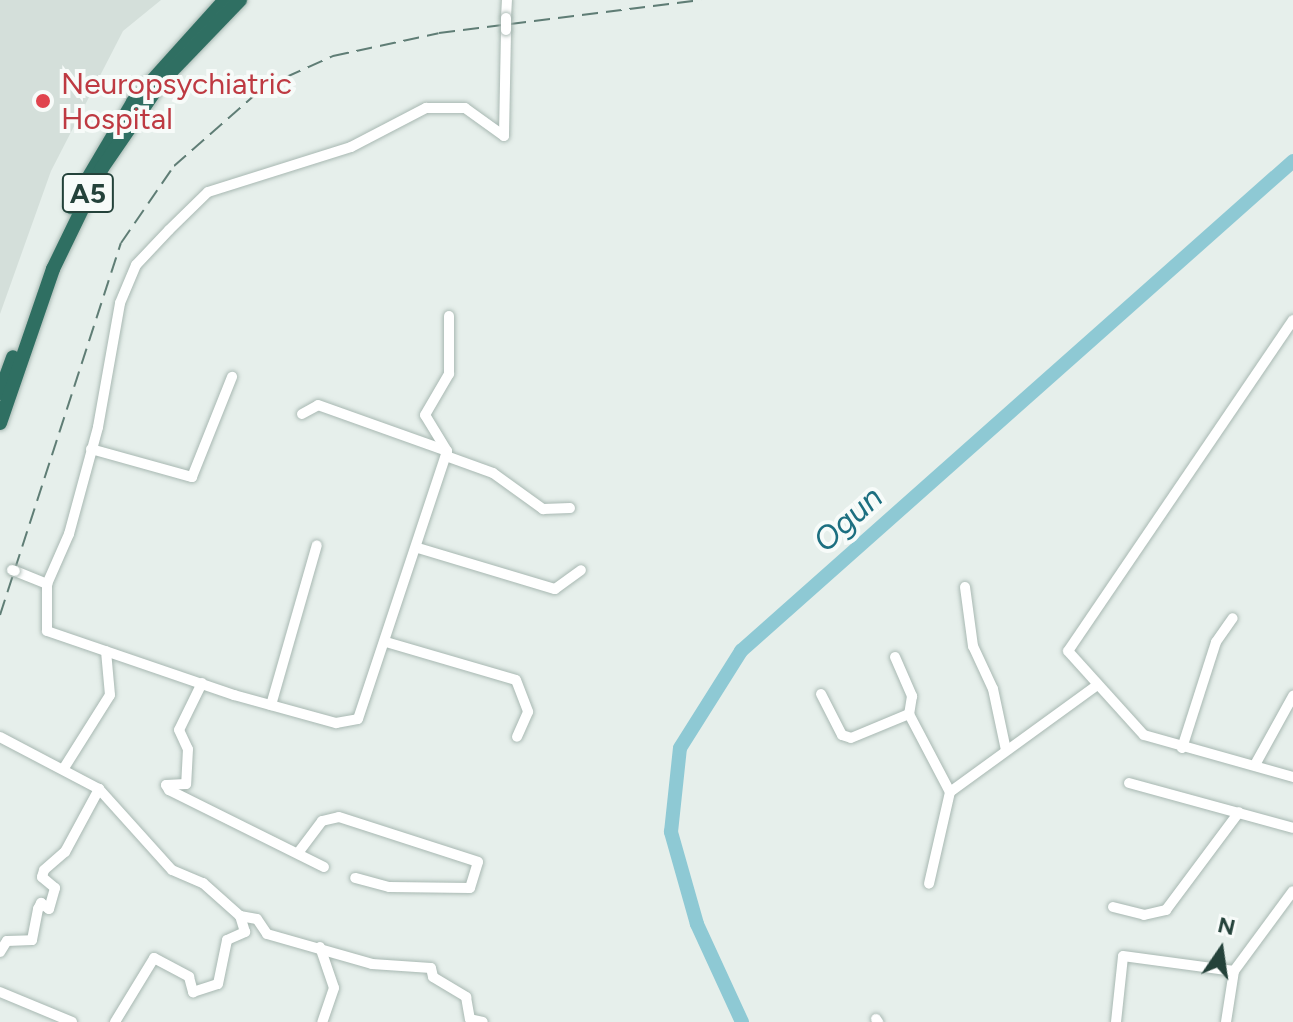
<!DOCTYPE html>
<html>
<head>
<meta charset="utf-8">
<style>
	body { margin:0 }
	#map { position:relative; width:1293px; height:1022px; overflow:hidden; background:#e6efeb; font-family:Figtree,sans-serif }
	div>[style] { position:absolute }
	.built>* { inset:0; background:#d4dfda }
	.river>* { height:14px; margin:-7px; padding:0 7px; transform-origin:7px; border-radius:7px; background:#8ec9d4 }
	.roads { filter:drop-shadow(0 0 2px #a8b8b2) drop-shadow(0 0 2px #a8b8b2) }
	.minor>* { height:10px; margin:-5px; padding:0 5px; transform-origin:5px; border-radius:5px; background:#fff }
	.highway>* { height:14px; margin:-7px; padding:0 7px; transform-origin:7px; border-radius:7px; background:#2f6f62 }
	.rail>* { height:2px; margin-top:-1px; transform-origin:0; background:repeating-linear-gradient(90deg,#5f7d75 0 16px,transparent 0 24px) }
	.bridges { filter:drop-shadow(0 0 2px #a8b8b2) drop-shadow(0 0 2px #a8b8b2) }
	.minor-bridge>* { height:10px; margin:-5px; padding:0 5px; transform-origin:5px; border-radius:5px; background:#fff }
	.dots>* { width:22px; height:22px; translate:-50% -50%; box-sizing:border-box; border:4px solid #f7fbf9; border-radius:50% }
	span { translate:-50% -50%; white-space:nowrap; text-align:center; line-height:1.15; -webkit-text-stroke:8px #f7fbf9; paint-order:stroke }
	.shield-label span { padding:2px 6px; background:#f7fbf9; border:2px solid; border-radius:6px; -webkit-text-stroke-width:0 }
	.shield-label { font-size:28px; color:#24423a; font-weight:700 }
	.health-label { font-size:30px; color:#be3a42 }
	.left { translate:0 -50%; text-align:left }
	.water-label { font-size:32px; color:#1c6f80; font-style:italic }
	.north { position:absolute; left:1181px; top:910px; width:80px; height:80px; -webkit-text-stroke:6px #f7fbf9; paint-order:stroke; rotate:13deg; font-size:22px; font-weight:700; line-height:32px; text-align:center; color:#24423a }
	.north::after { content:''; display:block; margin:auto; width:28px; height:36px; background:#24423a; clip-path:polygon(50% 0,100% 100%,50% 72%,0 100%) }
</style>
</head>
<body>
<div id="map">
	<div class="built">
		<i style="clip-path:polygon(0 0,161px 0,123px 31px,51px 171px,0 314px)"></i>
	</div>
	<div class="river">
		<i style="left:742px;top:1022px;width:108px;rotate:-114.7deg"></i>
		<i style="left:697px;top:924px;width:96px;rotate:-105.8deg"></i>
		<i style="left:671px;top:832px;width:84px;rotate:-83.9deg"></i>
		<i style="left:680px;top:748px;width:115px;rotate:-57.8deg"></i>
		<i style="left:741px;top:651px;width:738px;rotate:-41.59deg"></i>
	</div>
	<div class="roads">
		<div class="minor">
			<i style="left:506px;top:18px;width:18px;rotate:-87deg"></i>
			<i style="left:504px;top:136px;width:106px;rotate:-88.9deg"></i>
			<i style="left:1293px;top:320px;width:400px;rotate:124.2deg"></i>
			<i style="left:1068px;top:651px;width:113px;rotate:47.9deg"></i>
			<i style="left:1144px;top:735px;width:155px;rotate:15.7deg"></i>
			<i style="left:302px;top:414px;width:18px;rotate:-29deg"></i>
			<i style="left:318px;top:405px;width:137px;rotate:19.6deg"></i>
			<i style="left:91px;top:449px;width:105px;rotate:15.5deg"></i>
			<i style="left:192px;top:477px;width:108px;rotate:-68.2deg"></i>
			<i style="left:446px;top:456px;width:50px;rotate:19.9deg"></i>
			<i style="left:493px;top:473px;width:62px;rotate:35.8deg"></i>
			<i style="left:543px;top:509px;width:27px;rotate:-2deg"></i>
			<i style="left:418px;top:548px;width:143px;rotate:16.7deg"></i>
			<i style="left:555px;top:589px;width:32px;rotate:-36deg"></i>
			<i style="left:15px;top:571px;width:35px;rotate:22deg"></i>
			<i style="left:47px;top:584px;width:47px;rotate:90deg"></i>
			<i style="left:47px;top:631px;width:198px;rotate:18.9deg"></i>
			<i style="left:234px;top:695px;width:106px;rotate:15.4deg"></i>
			<i style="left:336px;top:723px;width:22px;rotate:-10deg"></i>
			<i style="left:358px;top:719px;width:282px;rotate:-71.6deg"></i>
			<i style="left:447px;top:451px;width:42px;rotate:-121.4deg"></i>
			<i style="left:425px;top:415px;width:48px;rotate:-59.7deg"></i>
			<i style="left:449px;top:374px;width:58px;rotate:-90deg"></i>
			<i style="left:47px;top:584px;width:55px;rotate:-66.3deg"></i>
			<i style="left:69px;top:534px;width:111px;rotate:-74.8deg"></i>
			<i style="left:98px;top:427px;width:126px;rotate:-79.9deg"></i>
			<i style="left:120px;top:303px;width:41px;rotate:-67.2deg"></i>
			<i style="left:136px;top:265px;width:48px;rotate:-46.7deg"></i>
			<i style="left:169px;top:230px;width:54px;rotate:-44.3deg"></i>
			<i style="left:208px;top:192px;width:150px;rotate:-17.5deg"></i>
			<i style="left:351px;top:147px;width:85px;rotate:-27.5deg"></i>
			<i style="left:426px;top:108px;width:39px"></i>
			<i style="left:465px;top:108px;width:48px;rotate:35.7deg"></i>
			<i style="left:965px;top:587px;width:60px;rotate:82.3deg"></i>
			<i style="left:973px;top:646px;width:47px;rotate:65.1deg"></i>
			<i style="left:993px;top:689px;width:62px;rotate:78deg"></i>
			<i style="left:386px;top:642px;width:135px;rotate:16.3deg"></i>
			<i style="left:516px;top:680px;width:34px;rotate:69deg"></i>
			<i style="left:528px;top:712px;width:27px;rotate:114deg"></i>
			<i style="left:895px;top:657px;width:43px;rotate:66.4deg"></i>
			<i style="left:912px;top:696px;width:18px;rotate:99deg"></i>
			<i style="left:909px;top:714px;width:88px;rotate:62.3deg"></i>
			<i style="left:950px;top:792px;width:94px;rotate:102.9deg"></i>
			<i style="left:202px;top:683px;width:52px;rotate:116.1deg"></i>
			<i style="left:179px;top:730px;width:21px;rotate:65deg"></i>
			<i style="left:188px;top:749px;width:35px;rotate:93deg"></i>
			<i style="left:186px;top:784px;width:20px;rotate:177deg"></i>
			<i style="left:166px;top:785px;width:6px;rotate:59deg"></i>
			<i style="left:169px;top:790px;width:173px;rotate:26.4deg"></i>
			<i style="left:821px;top:694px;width:46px;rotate:62.9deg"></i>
			<i style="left:842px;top:735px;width:9px;rotate:18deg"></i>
			<i style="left:851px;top:738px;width:63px;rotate:-22.5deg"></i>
			<i style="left:271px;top:705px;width:166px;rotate:-74deg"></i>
			<i style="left:0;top:737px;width:112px;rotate:27.7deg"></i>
			<i style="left:99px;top:789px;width:109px;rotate:48deg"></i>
			<i style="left:172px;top:870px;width:34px;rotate:23deg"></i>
			<i style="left:203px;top:883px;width:50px;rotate:41.7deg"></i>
			<i style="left:240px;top:916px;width:17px;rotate:10deg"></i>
			<i style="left:257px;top:919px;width:18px;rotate:56deg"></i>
			<i style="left:267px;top:934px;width:109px;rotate:15.9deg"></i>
			<i style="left:372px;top:964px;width:59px;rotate:3.9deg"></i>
			<i style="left:431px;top:968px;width:9px;rotate:77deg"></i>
			<i style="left:433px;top:977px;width:39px;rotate:31deg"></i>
			<i style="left:466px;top:997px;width:22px;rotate:80deg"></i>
			<i style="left:470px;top:1019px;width:13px;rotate:13deg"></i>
			<i style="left:1182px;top:748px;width:111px;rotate:-72.2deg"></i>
			<i style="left:1216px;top:642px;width:29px;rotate:-55deg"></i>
			<i style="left:1256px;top:763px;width:77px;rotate:-61.1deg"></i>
			<i style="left:64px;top:768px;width:86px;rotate:-57.8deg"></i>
			<i style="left:110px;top:695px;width:44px;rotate:-95.2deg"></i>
			<i style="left:1129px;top:783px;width:170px;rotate:15.3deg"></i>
			<i style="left:950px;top:792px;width:180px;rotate:-36deg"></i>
			<i style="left:298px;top:853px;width:40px;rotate:-53deg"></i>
			<i style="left:322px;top:821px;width:17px;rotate:-13deg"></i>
			<i style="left:339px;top:817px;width:146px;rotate:17.9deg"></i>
			<i style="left:478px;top:862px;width:27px;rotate:107deg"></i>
			<i style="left:470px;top:888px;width:81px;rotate:-179.3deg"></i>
			<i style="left:389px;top:887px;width:35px;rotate:-165deg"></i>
			<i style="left:1113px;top:907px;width:32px;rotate:14deg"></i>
			<i style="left:1144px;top:915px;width:23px;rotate:-13deg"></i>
			<i style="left:1166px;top:910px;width:122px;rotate:-53.3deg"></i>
			<i style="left:320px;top:947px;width:43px;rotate:71.1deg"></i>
			<i style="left:334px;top:988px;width:36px;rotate:109deg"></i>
			<i style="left:0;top:952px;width:13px;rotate:-58deg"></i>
			<i style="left:7px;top:941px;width:25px;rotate:-2deg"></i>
			<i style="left:32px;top:940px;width:32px;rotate:-79deg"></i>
			<i style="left:38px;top:909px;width:7px;rotate:-63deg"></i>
			<i style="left:41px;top:903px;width:10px;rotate:37deg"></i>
			<i style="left:49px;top:909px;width:22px;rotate:-74deg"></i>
			<i style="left:55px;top:888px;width:17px;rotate:-140deg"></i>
			<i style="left:42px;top:877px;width:7px;rotate:-74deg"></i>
			<i style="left:44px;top:870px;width:28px;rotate:-41deg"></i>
			<i style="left:65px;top:852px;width:72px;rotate:-61.6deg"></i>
			<i style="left:0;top:992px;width:78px;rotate:22.6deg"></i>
			<i style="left:876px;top:1019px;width:4px;rotate:56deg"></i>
			<i style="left:115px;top:1022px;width:75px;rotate:-58.6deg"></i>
			<i style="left:154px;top:958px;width:40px;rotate:28deg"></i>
			<i style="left:189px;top:977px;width:16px;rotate:75deg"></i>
			<i style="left:193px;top:992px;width:26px;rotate:-18deg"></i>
			<i style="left:218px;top:984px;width:45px;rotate:-78.4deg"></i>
			<i style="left:227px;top:940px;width:20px;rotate:-24deg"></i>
			<i style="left:245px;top:932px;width:17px;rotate:-107deg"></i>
			<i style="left:1116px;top:1022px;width:66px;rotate:-83.9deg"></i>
			<i style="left:1123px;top:956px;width:112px;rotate:7.7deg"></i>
			<i style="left:1226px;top:1022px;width:52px;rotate:-81.1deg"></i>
			<i style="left:1234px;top:971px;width:99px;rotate:-53.6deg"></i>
		</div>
		<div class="highway">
			<i style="left:71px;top:207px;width:122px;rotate:-59.4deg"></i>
			<i style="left:133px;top:102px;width:137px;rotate:-48deg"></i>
			<i style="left:0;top:393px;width:38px;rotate:-70deg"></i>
			<i style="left:0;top:423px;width:163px;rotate:-71deg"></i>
			<i style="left:53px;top:269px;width:112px;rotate:-64.1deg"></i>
			<i style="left:102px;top:168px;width:104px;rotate:-55.5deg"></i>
			<i style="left:161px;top:82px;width:114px;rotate:-46.1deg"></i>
		</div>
	</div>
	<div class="rail">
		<i style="left:0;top:615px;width:391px;rotate:-72deg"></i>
		<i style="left:121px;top:243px;width:93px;rotate:-55.5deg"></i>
		<i style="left:174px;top:166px;width:120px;rotate:-41.3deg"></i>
		<i style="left:264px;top:87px;width:76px;rotate:-24.2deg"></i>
		<i style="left:333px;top:56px;width:108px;rotate:-12.2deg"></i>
		<i style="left:439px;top:33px;width:264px;rotate:-7.2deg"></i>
	</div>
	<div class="bridges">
		<div class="minor-bridge">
			<i style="left:506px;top:30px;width:12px;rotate:-90deg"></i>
			<i style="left:12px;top:570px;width:3px;rotate:18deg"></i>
		</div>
	</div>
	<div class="dots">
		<i style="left:43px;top:101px;background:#e0444e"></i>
	</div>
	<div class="shield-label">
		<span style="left:88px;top:193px">A5</span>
	</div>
	<div class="health-label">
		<span class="left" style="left:61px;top:101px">Neuropsychiatric<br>Hospital</span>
	</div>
	<div class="water-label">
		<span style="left:848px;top:519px;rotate:-42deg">Ogun</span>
	</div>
	<div class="north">N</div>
</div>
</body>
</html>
